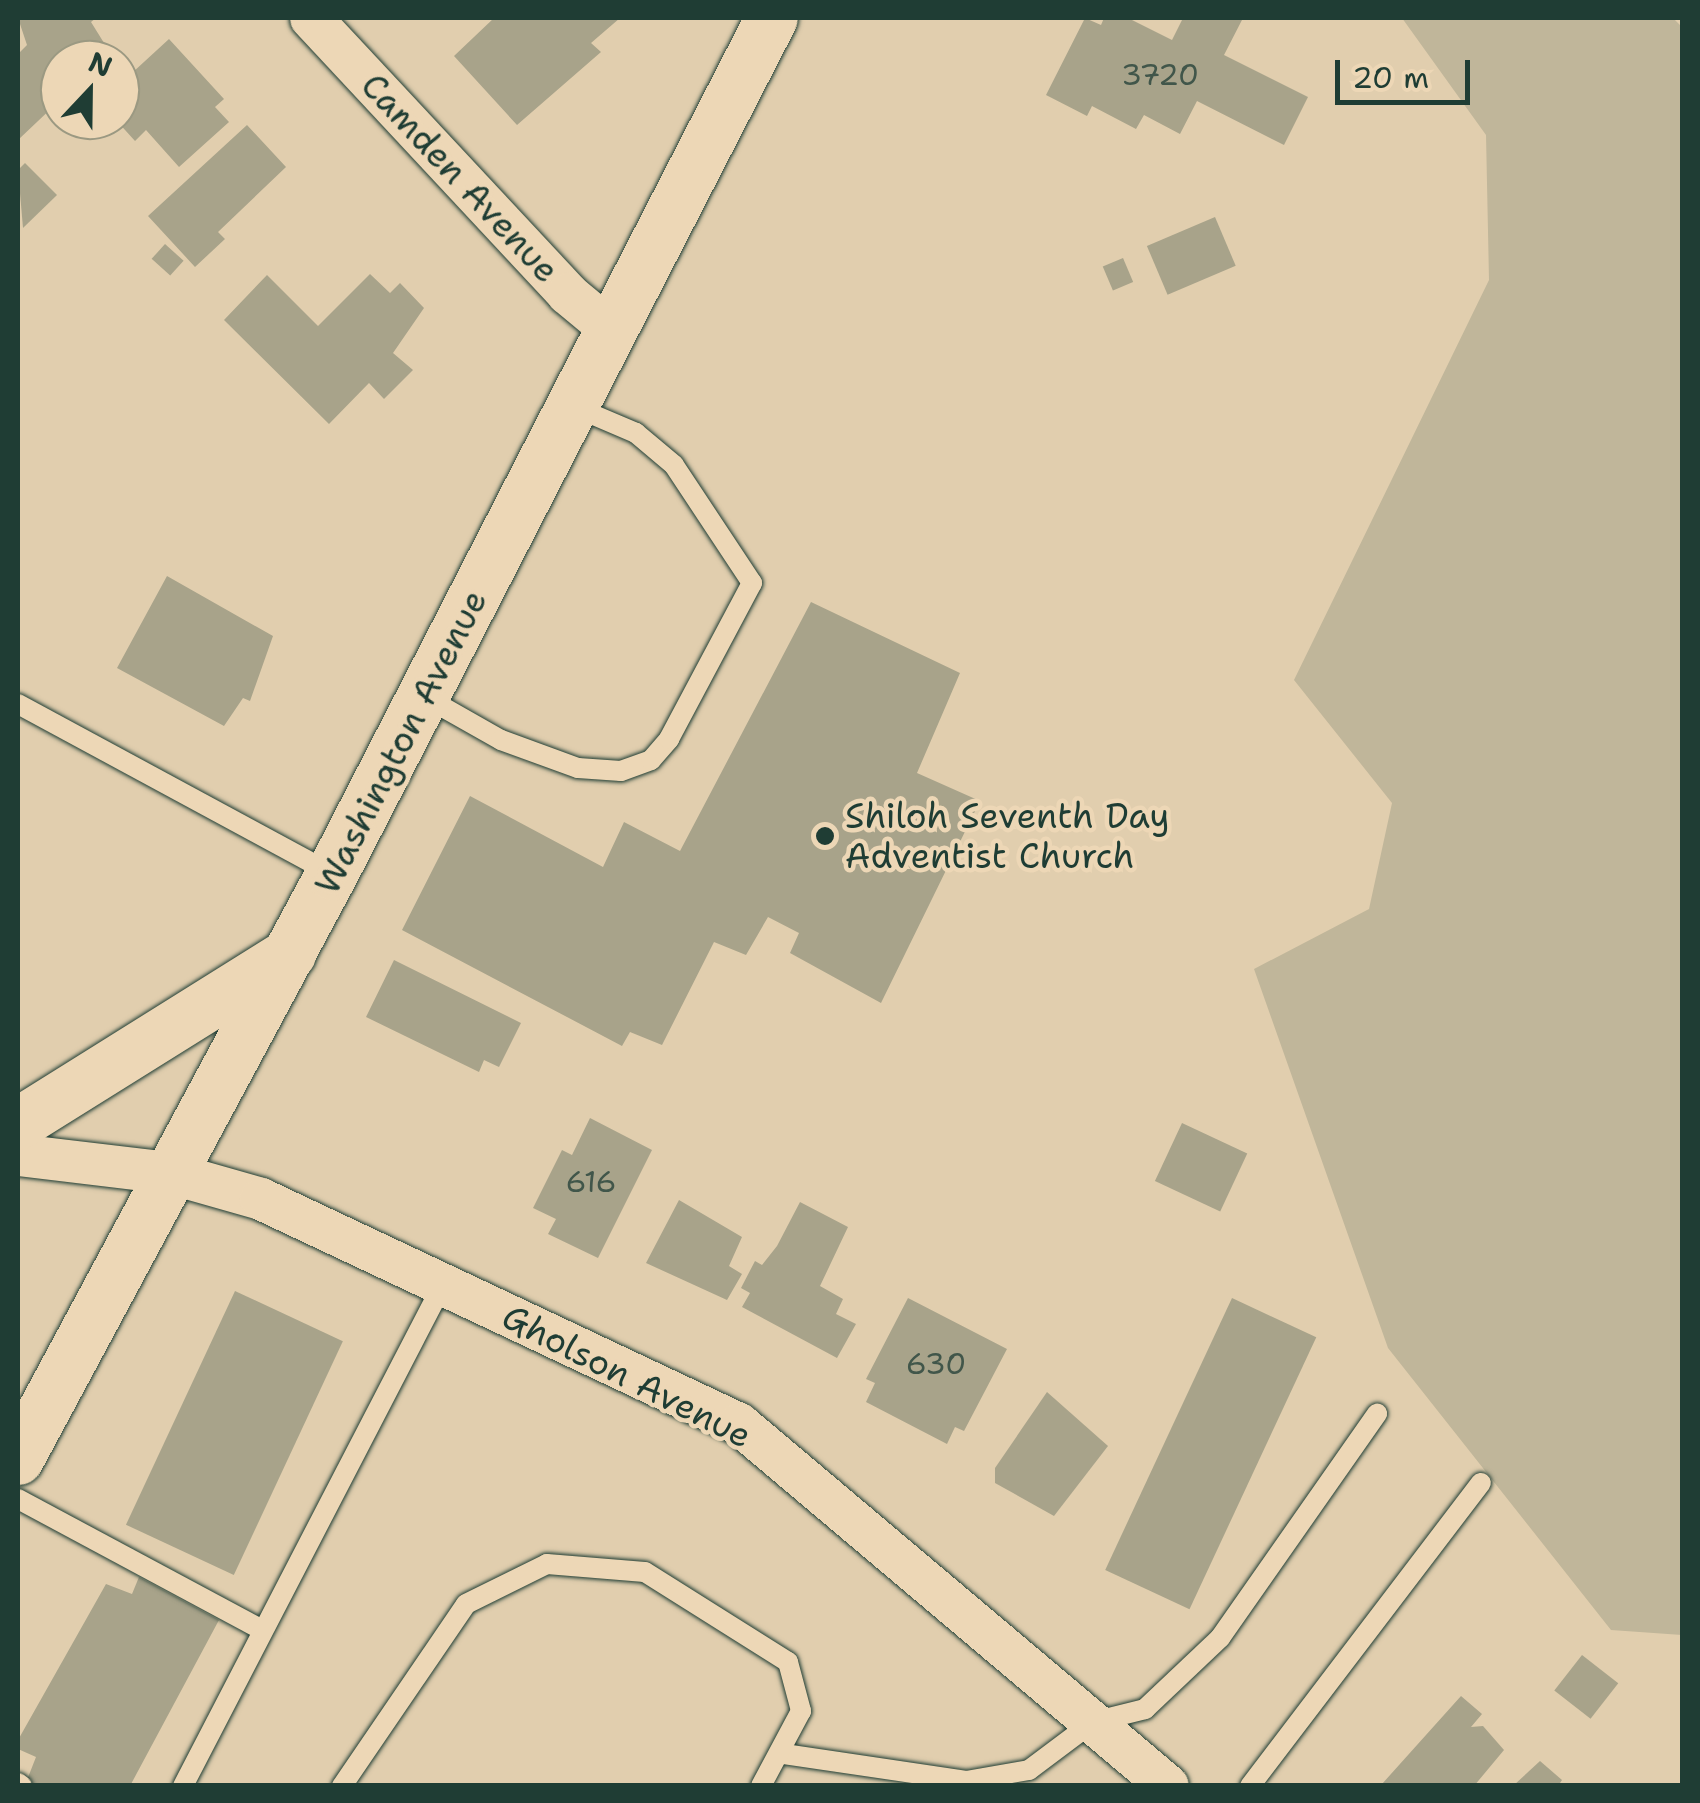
<!DOCTYPE html>
<html>
<head>
<meta charset="utf-8">
<style>
	body { margin:0 }
	#map { position:relative; width:1700px; height:1803px; overflow:hidden; background:#e1ceae; font-family:"Shantell Sans",sans-serif }
	div>[style] { position:absolute }
	.green>* { inset:0; background:#c0b69a }
	.building>* { inset:0; background:#a8a38a; transform-origin:0 0 }
	.roads { filter:drop-shadow(0 0 2px #1f3d34) drop-shadow(0 0 2px #1f3d34) }
	.service>* { height:20px; margin:-10px; padding:0 10px; transform-origin:10px; border-radius:10px; background:#edd7b6 }
	.minor>* { height:42px; margin:-21px; padding:0 21px; transform-origin:21px; border-radius:21px; background:#edd7b6 }
	.tertiary>* { height:52px; margin:-26px; padding:0 26px; transform-origin:26px; border-radius:26px; background:#edd7b6 }
	.dots>* { width:28px; height:28px; translate:-50% -50%; box-sizing:border-box; border:5px solid #edd7b6; border-radius:50% }
	span { translate:-50% -50%; white-space:nowrap; text-align:center; line-height:1.15; -webkit-text-stroke:9px #edd7b6; paint-order:stroke }
	.number-label { font-size:30px; color:#41564a }
	.number-label span { -webkit-text-stroke-width:0 }
	.street-label { font-size:35px; color:#1f3d34 }
	.poi-label { font-size:35px; color:#1f3d34 }
	.left { translate:0 -50%; text-align:left }
	.frame { position:absolute; inset:0; border:20px solid #1f3d34; pointer-events:none }
	.north { position:absolute; left:40px; top:40px; width:100px; height:100px; box-sizing:border-box; background:#edd7b6; border:2px solid #9b9982; border-radius:50%; rotate:22deg; font-size:28px; font-weight:700; line-height:40px; text-align:center; color:#1f3d34 }
	.north::after { content:''; display:block; margin:auto; width:35px; height:45px; background:#1f3d34; clip-path:polygon(50% 0,100% 100%,50% 72%,0 100%) }
	.scale { position:absolute; left:1335px; top:60px; width:135px; height:45px; box-sizing:border-box; border:5px solid #1f3d34; border-top:0; padding-left:12px; font-size:30px; line-height:35px; white-space:nowrap; color:#1f3d34; -webkit-text-stroke:8px #edd7b6; paint-order:stroke }
</style>
</head>
<body>
<div id="map">
	<div class="green">
		<i style="clip-path:polygon(1402px 18px,1673px 18px,1682px 27px,1682px 1635px,1611px 1630px,1388px 1348px,1254px 969px,1369px 909px,1392px 803px,1294px 680px,1489px 280px,1486px 135px)"></i>
	</div>
	<div class="building">
		<i style="clip-path:polygon(18px 18px,96px 18px,91px 22px,109px 51px,100px 60px,60px 60px,60px 81px,47px 92px,57px 103px,18px 140px,18px 54px,27px 45px)"></i>
		<i style="clip-path:polygon(494px 18px,620px 18px,591px 43px,601px 52px,517px 125px,454px 56px)"></i>
		<i style="clip-path:polygon(1085px 18px,1101px 25px,1104px 18px,1128px 18px,1172px 40px,1183px 18px,1243px 18px,1224px 55px,1308px 97px,1284px 145px,1197px 101px,1180px 134px,1144px 115px,1136px 129px,1092px 106px,1087px 116px,1046px 95px)"></i>
		<i style="clip-path:polygon(169px 39px,224px 99px,215px 107px,229px 122px,179px 167px,146px 130px,135px 141px,116px 120px,120px 84px)"></i>
		<i style="clip-path:polygon(247px 125px,286px 167px,218px 232px,225px 239px,195px 267px,148px 216px)"></i>
		<i style="clip-path:polygon(25px 163px,57px 195px,23px 228px,18px 170px)"></i>
		<i style="left:1215px;top:217px;width:53px;height:74px;rotate:67deg"></i>
		<i style="left:165px;top:244px;width:25px;height:20px;rotate:42deg"></i>
		<i style="left:1123px;top:258px;width:26px;height:22px;rotate:67deg"></i>
		<i style="clip-path:polygon(370px 274px,390px 293px,400px 283px,424px 308px,393px 353px,413px 370px,384px 399px,369px 383px,329px 424px,224px 320px,267px 275px,318px 326px)"></i>
		<i style="clip-path:polygon(167px 576px,273px 636px,250px 701px,243px 698px,224px 726px,117px 668px)"></i>
		<i style="clip-path:polygon(811px 602px,960px 673px,917px 773px,980px 801px,881px 1003px,790px 953px,799px 933px,768px 917px,746px 955px,714px 942px,662px 1045px,630px 1032px,622px 1046px,402px 930px,470px 796px,603px 867px,624px 822px,680px 851px)"></i>
		<i style="clip-path:polygon(394px 960px,521px 1023px,499px 1067px,484px 1060px,479px 1072px,366px 1017px)"></i>
		<i style="clip-path:polygon(590px 1118px,652px 1150px,598px 1258px,548px 1234px,556px 1219px,533px 1208px,562px 1150px,572px 1155px)"></i>
		<i style="left:1182px;top:1123px;width:72px;height:64px;rotate:25deg"></i>
		<i style="clip-path:polygon(679px 1200px,742px 1237px,729px 1266px,742px 1274px,727px 1300px,646px 1263px)"></i>
		<i style="clip-path:polygon(800px 1202px,848px 1227px,820px 1286px,843px 1299px,836px 1314px,856px 1324px,837px 1358px,742px 1307px,750px 1293px,741px 1288px,755px 1261px,762px 1265px,777px 1246px)"></i>
		<i style="left:235px;top:1291px;width:119px;height:258px;rotate:25deg"></i>
		<i style="clip-path:polygon(908px 1298px,1007px 1349px,964px 1431px,955px 1427px,947px 1444px,866px 1402px,875px 1383px,866px 1379px)"></i>
		<i style="left:1232px;top:1298px;width:93px;height:300px;rotate:25deg"></i>
		<i style="clip-path:polygon(1047px 1392px,1108px 1446px,1054px 1516px,995px 1483px,995px 1468px)"></i>
		<i style="clip-path:polygon(139px 1577px,219px 1620px,130px 1786px,38px 1786px,27px 1780px,36px 1757px,18px 1749px,18px 1740px,106px 1584px,132px 1594px)"></i>
		<i style="left:1582px;top:1655px;width:46px;height:45px;rotate:38deg"></i>
		<i style="clip-path:polygon(1461px 1696px,1482px 1714px,1471px 1727px,1483px 1726px,1504px 1750px,1474px 1786px,1382px 1784px)"></i>
		<i style="clip-path:polygon(1540px 1761px,1562px 1780px,1558px 1786px,1513px 1786px)"></i>
	</div>
	<div class="roads">
		<div class="service">
			<i style="left:425px;top:697px;width:87px;rotate:29.5deg"></i>
			<i style="left:501px;top:740px;width:82px;rotate:20deg"></i>
			<i style="left:578px;top:768px;width:43px;rotate:4deg"></i>
			<i style="left:621px;top:771px;width:32px;rotate:-20deg"></i>
			<i style="left:651px;top:760px;width:28px;rotate:-49deg"></i>
			<i style="left:669px;top:739px;width:177px;rotate:-62deg"></i>
			<i style="left:752px;top:583px;width:141px;rotate:-123.5deg"></i>
			<i style="left:674px;top:465px;width:50px;rotate:-139.9deg"></i>
			<i style="left:636px;top:433px;width:66px;rotate:-156.9deg"></i>
			<i style="left:18px;top:704px;width:357px;rotate:28.4deg"></i>
			<i style="left:18px;top:1499px;width:277px;rotate:28.2deg"></i>
			<i style="left:784px;top:1754px;width:184px;rotate:8.4deg"></i>
			<i style="left:966px;top:1781px;width:64px;rotate:-9.9deg"></i>
			<i style="left:1029px;top:1770px;width:80px;rotate:-36.9deg"></i>
			<i style="left:1093px;top:1722px;width:54px;rotate:-14deg"></i>
			<i style="left:1145px;top:1709px;width:103px;rotate:-43.4deg"></i>
			<i style="left:1220px;top:1638px;width:274px;rotate:-55deg"></i>
			<i style="left:18px;top:1783px;width:5px;rotate:37deg"></i>
			<i style="left:183px;top:1786px;width:565px;rotate:-62.62deg"></i>
			<i style="left:342px;top:1786px;width:220px;rotate:-55.7deg"></i>
			<i style="left:466px;top:1604px;width:90px;rotate:-26.3deg"></i>
			<i style="left:547px;top:1564px;width:98px;rotate:4.7deg"></i>
			<i style="left:645px;top:1572px;width:169px;rotate:32.2deg"></i>
			<i style="left:788px;top:1662px;width:51px;rotate:75.1deg"></i>
			<i style="left:801px;top:1711px;width:85px;rotate:118.1deg"></i>
			<i style="left:1250px;top:1786px;width:381px;rotate:-52.7deg"></i>
		</div>
		<div class="minor">
			<i style="left:311px;top:18px;width:377px;rotate:47deg"></i>
			<i style="left:568px;top:294px;width:61px;rotate:39.7deg"></i>
			<i style="left:18px;top:1155px;width:153px;rotate:6.8deg"></i>
			<i style="left:170px;top:1173px;width:95px;rotate:15.9deg"></i>
			<i style="left:261px;top:1199px;width:528px;rotate:25.21deg"></i>
			<i style="left:739px;top:1424px;width:561px;rotate:40.16deg"></i>
		</div>
		<div class="tertiary">
			<i style="left:18px;top:1124px;width:321px;rotate:-32deg"></i>
			<i style="left:18px;top:1459px;width:664px;rotate:-61.78deg"></i>
			<i style="left:332px;top:874px;width:962px;rotate:-62.8deg"></i>
		</div>
	</div>
	<div class="dots">
		<i style="left:825px;top:836px;background:#1f3d34"></i>
	</div>
	<div class="number-label">
		<span style="left:1160px;top:75px">3720</span>
		<span style="left:591px;top:1182px">616</span>
		<span style="left:936px;top:1364px">630</span>
	</div>
	<div class="street-label">
		<span style="left:460px;top:178px;rotate:47deg">Camden Avenue</span>
		<span style="left:401px;top:742px;rotate:-63deg">Washington Avenue</span>
		<span style="left:627px;top:1376px;rotate:27deg">Gholson Avenue</span>
	</div>
	<div class="poi-label">
		<span class="left" style="left:845px;top:836px">Shiloh Seventh Day<br>Adventist Church</span>
	</div>
	<div class="frame"></div>
	<div class="north">N</div>
	<div class="scale">20 m</div>
</div>
</body>
</html>
